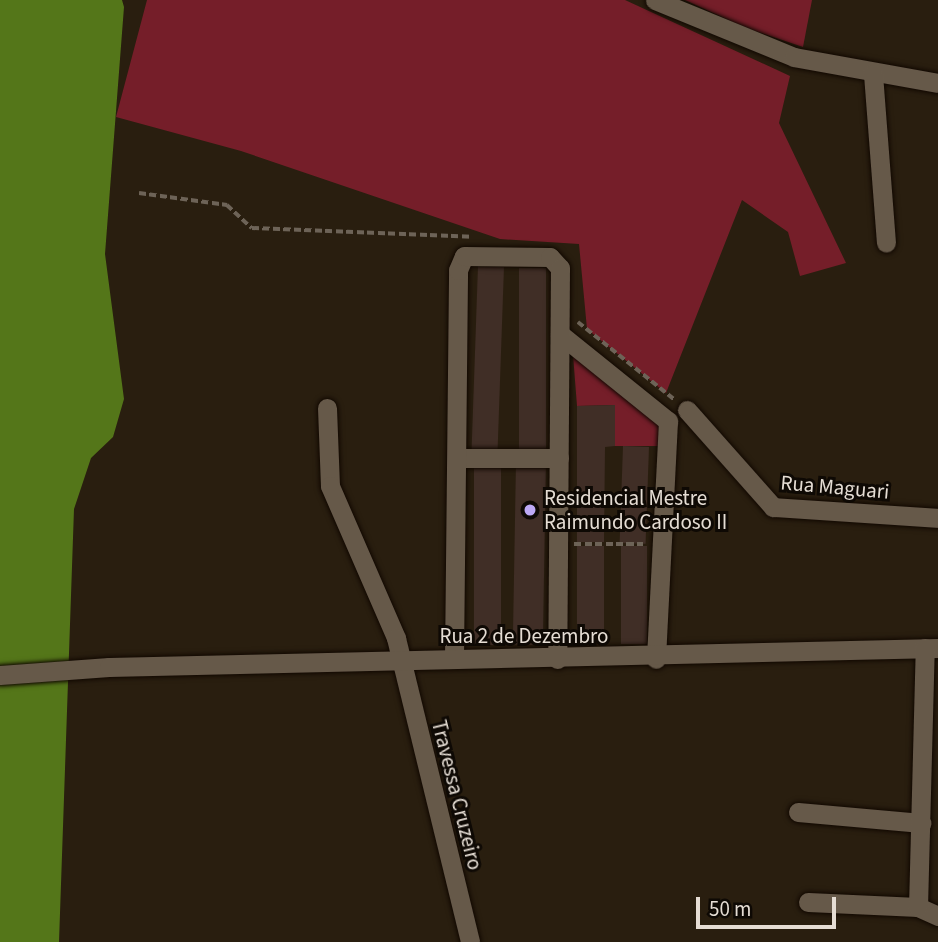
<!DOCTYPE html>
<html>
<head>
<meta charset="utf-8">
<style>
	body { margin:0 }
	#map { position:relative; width:938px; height:942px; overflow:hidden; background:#291e0f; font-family:"Source Sans 3",sans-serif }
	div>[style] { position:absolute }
	.green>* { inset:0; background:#751e29 }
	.water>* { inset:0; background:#547619 }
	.building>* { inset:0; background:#402e26; transform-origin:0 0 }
	.path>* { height:3.5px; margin-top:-1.75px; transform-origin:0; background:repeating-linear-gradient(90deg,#6d6357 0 7px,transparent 0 10.5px) }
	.roads { filter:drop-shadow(0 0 2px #110800) drop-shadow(0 0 2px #110800) }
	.minor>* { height:19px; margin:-9.5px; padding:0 9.5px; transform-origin:9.5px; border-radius:9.5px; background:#665949 }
	.dots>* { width:19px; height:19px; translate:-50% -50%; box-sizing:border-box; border:4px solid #0e0904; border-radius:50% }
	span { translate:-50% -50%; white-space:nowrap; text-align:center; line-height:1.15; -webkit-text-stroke:6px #0e0904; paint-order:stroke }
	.street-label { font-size:21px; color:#e5ddd4 }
	.poi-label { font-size:21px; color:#e5ddd4 }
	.left { translate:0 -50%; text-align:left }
	.scale { position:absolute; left:696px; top:897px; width:140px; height:32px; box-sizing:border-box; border:4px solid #e5ddd4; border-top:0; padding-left:9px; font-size:21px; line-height:24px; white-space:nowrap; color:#e5ddd4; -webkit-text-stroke:5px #0e0904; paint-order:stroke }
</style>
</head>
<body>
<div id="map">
	<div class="green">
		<i style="clip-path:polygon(147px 0,625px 0,790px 76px,779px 123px,846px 263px,800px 276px,788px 232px,742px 200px,666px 393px,587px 329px,579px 244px,500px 239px,241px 151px,116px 117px)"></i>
		<i style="clip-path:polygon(685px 0,812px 0,803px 47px,746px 28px)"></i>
		<i style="clip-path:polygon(573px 355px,658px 422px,661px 446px,615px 446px,615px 405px,577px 406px)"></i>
	</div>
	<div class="water">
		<i style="clip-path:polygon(0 0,122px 0,124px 7px,105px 254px,124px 399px,113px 437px,91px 458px,74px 509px,59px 942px,0 942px)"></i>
	</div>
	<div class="building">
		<i style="left:478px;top:266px;width:26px;height:185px;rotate:2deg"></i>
		<i style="left:546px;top:268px;width:186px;height:27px;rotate:90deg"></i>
		<i style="clip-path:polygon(615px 405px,615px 446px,605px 447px,604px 542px,577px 542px,577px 406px)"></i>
		<i style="left:623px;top:446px;width:26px;height:97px;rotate:2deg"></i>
		<i style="left:546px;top:462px;width:183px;height:30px;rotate:91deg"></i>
		<i style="left:474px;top:464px;width:27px;height:181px"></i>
		<i style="left:577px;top:546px;width:27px;height:95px"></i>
		<i style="left:621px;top:546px;width:26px;height:98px"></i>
	</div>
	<div class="path">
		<i style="left:139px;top:193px;width:89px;rotate:7.8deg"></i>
		<i style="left:227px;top:205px;width:34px;rotate:43deg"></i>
		<i style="left:252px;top:228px;width:220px;rotate:2.3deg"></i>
		<i style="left:578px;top:322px;width:124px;rotate:38.8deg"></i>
		<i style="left:574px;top:544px;width:69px"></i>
	</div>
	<div class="roads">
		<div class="minor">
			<i style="left:655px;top:0;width:150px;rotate:22.3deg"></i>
			<i style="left:794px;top:57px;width:146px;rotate:10.2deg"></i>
			<i style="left:873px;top:74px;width:169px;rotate:85.6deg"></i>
			<i style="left:560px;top:334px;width:139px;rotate:38.9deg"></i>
			<i style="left:668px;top:421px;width:238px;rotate:92.9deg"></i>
			<i style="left:327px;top:408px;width:78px;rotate:87.8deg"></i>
			<i style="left:330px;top:486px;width:166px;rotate:66.5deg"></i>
			<i style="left:396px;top:638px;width:313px;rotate:76.3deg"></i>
			<i style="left:687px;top:410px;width:130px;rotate:48.4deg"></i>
			<i style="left:773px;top:507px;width:165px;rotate:3.8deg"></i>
			<i style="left:458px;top:458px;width:101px"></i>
			<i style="left:454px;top:659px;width:389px;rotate:-89.4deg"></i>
			<i style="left:458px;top:270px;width:15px;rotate:-67deg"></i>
			<i style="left:464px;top:256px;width:86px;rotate:0.7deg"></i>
			<i style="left:550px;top:257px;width:15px;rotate:48deg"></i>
			<i style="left:560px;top:268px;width:391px;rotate:90.4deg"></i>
			<i style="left:0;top:675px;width:109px;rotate:-4.2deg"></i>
			<i style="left:109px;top:667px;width:829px;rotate:-1.31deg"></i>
			<i style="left:798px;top:812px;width:124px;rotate:5.1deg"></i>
			<i style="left:808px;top:902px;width:110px;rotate:2.6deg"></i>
			<i style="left:918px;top:907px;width:22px;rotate:24deg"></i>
			<i style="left:918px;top:907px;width:259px;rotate:-88.5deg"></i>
		</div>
	</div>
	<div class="dots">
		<i style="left:530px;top:510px;background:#bda9f5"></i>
	</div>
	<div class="street-label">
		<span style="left:835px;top:487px;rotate:5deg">Rua Maguari</span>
		<span style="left:524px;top:636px">Rua 2 de Dezembro</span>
		<span style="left:457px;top:795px;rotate:76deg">Travessa Cruzeiro</span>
	</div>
	<div class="poi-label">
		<span class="left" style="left:544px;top:510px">Residencial Mestre<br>Raimundo Cardoso II</span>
	</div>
	<div class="scale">50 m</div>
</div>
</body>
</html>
